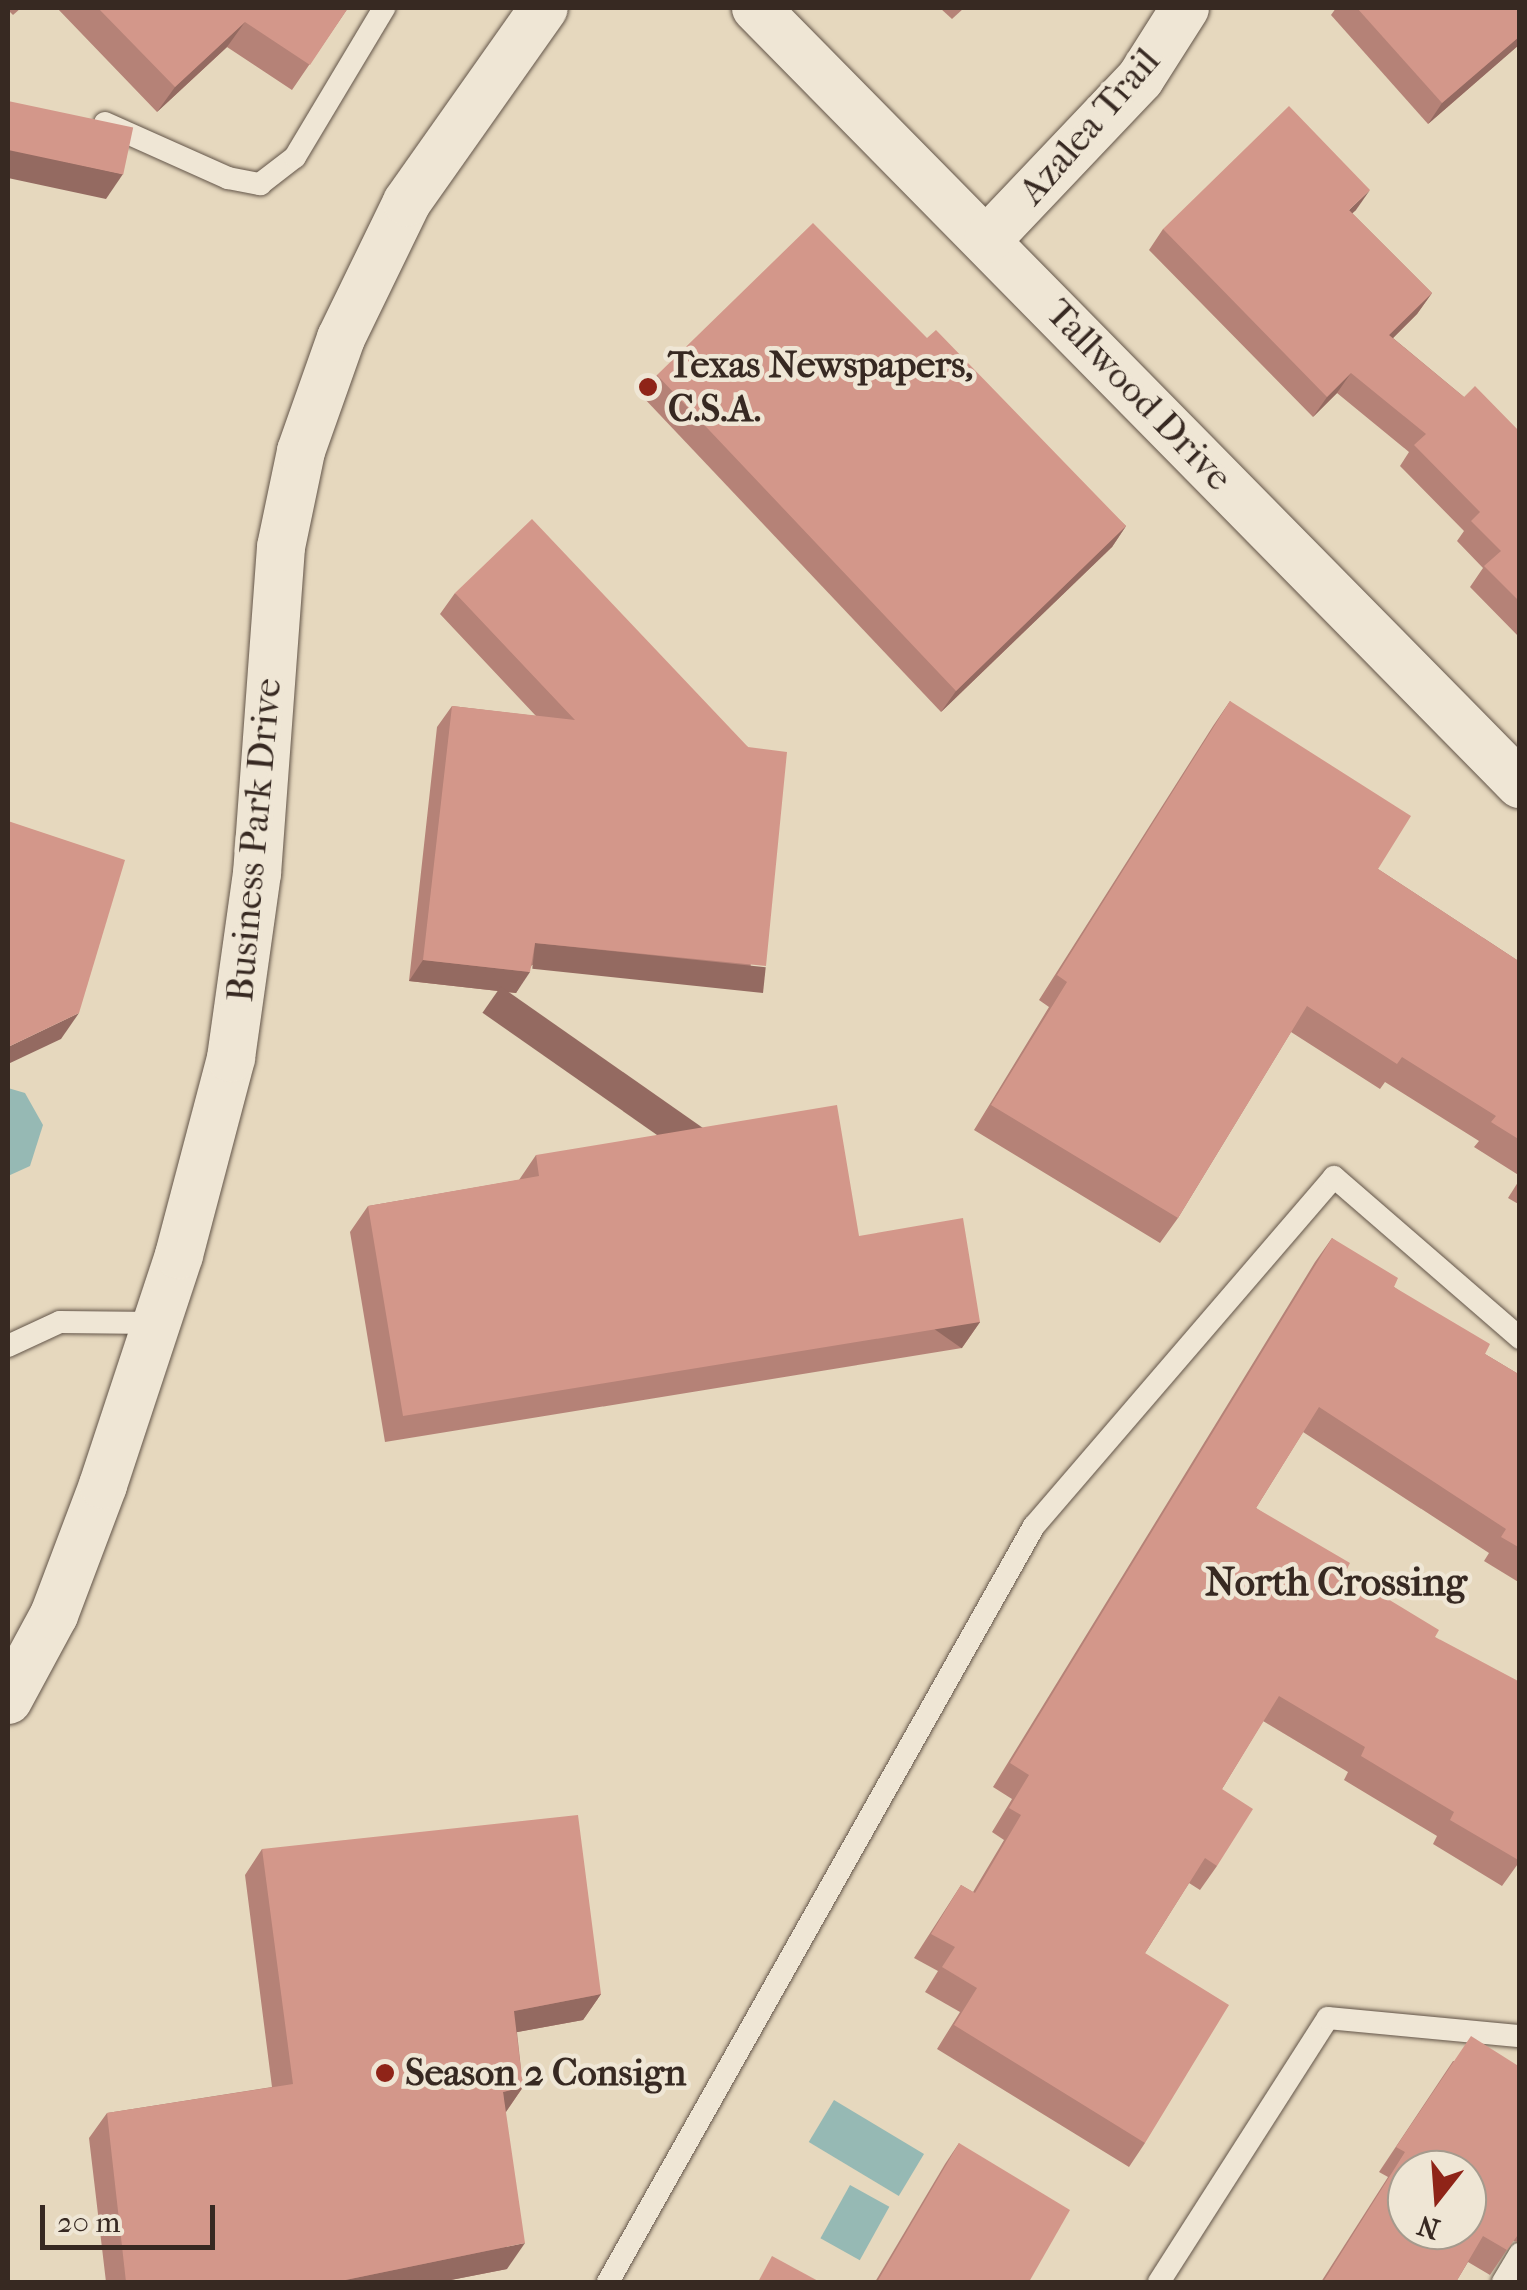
<!DOCTYPE html>
<html>
<head>
<meta charset="utf-8">
<style>
	body { margin:0 }
	#map { position:relative; width:1527px; height:2290px; overflow:hidden; background:#e6d8be; font-family:"IM FELL French Canon",serif }
	div>[style] { position:absolute }
	.water>* { inset:0; background:#96b9b4; transform-origin:0 0 }
	.roads { filter:drop-shadow(0 0 2px #635549) drop-shadow(0 0 2px #635549) }
	.service>* { height:22px; margin:-11px; padding:0 11px; transform-origin:11px; border-radius:11px; background:#efe6d5 }
	.minor>* { height:48px; margin:-24px; padding:0 24px; transform-origin:24px; border-radius:24px; background:#efe6d5 }
	.wall>* { inset:0; background:#b58277 }
	.shaded-wall>* { inset:0; background:#946a61; transform-origin:0 0 }
	.building>* { inset:0; background:#d3978a; transform-origin:0 0 }
	.dots>* { width:28px; height:28px; translate:-50% -50%; box-sizing:border-box; border:5px solid #efe6d5; border-radius:50% }
	span { translate:-50% -50%; white-space:nowrap; text-align:center; line-height:1.15; -webkit-text-stroke:9px #efe6d5; paint-order:stroke }
	.street-label { font-size:38px; color:#372922 }
	.poi-label { font-size:38px; color:#372922; font-weight:700 }
	.left { translate:0 -50%; text-align:left }
	.neighbourhood-label { font-size:40px; color:#372922; font-weight:700 }
	.frame { position:absolute; inset:0; border:10px solid #372922; pointer-events:none }
	.north { position:absolute; left:1387px; top:2150px; width:100px; height:100px; box-sizing:border-box; background:#efe6d5; border:2px solid #a59a8d; border-radius:50%; rotate:197deg; font-size:28px; font-weight:700; line-height:40px; text-align:center; color:#372922 }
	.north::after { content:''; display:block; margin:auto; width:35px; height:45px; background:#8f2418; clip-path:polygon(50% 0,100% 100%,50% 72%,0 100%) }
	.scale { position:absolute; left:40px; top:2205px; width:175px; height:45px; box-sizing:border-box; border:5px solid #372922; border-top:0; padding-left:12px; font-size:30px; line-height:35px; white-space:nowrap; color:#372922; -webkit-text-stroke:8px #efe6d5; paint-order:stroke }
</style>
</head>
<body>
<div id="map">
	<div class="water">
		<i style="clip-path:polygon(8px 1088px,25px 1093px,43px 1125px,30px 1166px,8px 1176px)"></i>
		<i style="left:834px;top:2100px;width:105px;height:49px;rotate:31deg"></i>
		<i style="left:850px;top:2185px;width:45px;height:61px;rotate:29deg"></i>
	</div>
	<div class="roads">
		<div class="service">
			<i style="left:105px;top:123px;width:135px;rotate:24.1deg"></i>
			<i style="left:228px;top:178px;width:33px;rotate:11deg"></i>
			<i style="left:260px;top:184px;width:44px;rotate:-37.6deg"></i>
			<i style="left:295px;top:157px;width:174px;rotate:-59.1deg"></i>
			<i style="left:8px;top:1346px;width:57px;rotate:-24.8deg"></i>
			<i style="left:60px;top:1322px;width:96px;rotate:0.6deg"></i>
			<i style="left:608px;top:2282px;width:868px;rotate:-60.6deg"></i>
			<i style="left:1034px;top:1526px;width:460px;rotate:-49.3deg"></i>
			<i style="left:1334px;top:1177px;width:246px;rotate:40.9deg"></i>
			<i style="left:1159px;top:2282px;width:313px;rotate:-57.4deg"></i>
			<i style="left:1328px;top:2018px;width:193px;rotate:5.4deg"></i>
			<i style="left:1503px;top:2282px;width:33px;rotate:-59deg"></i>
		</div>
		<div class="minor">
			<i style="left:756px;top:8px;width:1089px;rotate:45.45deg"></i>
			<i style="left:988px;top:239px;width:221px;rotate:-46.5deg"></i>
			<i style="left:1140px;top:79px;width:84px;rotate:-57.6deg"></i>
			<i style="left:8px;top:1700px;width:97px;rotate:-61.6deg"></i>
			<i style="left:54px;top:1615px;width:139px;rotate:-69.3deg"></i>
			<i style="left:103px;top:1485px;width:242px;rotate:-71.7deg"></i>
			<i style="left:179px;top:1255px;width:204px;rotate:-75.2deg"></i>
			<i style="left:231px;top:1058px;width:186px;rotate:-82deg"></i>
			<i style="left:257px;top:874px;width:328px;rotate:-85.8deg"></i>
			<i style="left:281px;top:547px;width:98px;rotate:-78.2deg"></i>
			<i style="left:301px;top:451px;width:120px;rotate:-70.5deg"></i>
			<i style="left:341px;top:338px;width:151px;rotate:-64.1deg"></i>
			<i style="left:407px;top:202px;width:237px;rotate:-54.8deg"></i>
		</div>
	</div>
	<div class="wall">
		<i style="clip-path:polygon(8px 8px,21px 8px,13px 15px,8px 10px)"></i>
		<i style="clip-path:polygon(57px 8px,348px 8px,292px 90px,227px 47px,157px 112px)"></i>
		<i style="clip-path:polygon(940px 8px,964px 8px,952px 19px)"></i>
		<i style="clip-path:polygon(1336px 8px,1520px 8px,1520px 44px,1428px 124px,1331px 15px)"></i>
		<i style="clip-path:polygon(1356px 210px,1352px 213px,1432px 293px,1417px 314px,1393px 338px,1464px 397px,1520px 432px,1520px 638px,1470px 587px,1483px 568px,1457px 541px,1464px 531px,1400px 466px,1409px 452px,1337px 393px,1313px 417px,1149px 250px,1163px 229px)"></i>
		<i style="clip-path:polygon(927px 338px,1126px 526px,1112px 547px,941px 712px,642px 396px,657px 375px)"></i>
		<i style="clip-path:polygon(455px 593px,748px 747px,751px 987px,532px 965px,516px 993px,409px 981px,437px 727px,452px 706px,536px 716px,440px 614px)"></i>
		<i style="clip-path:polygon(1230px 701px,1378px 869px,1520px 962px,1520px 1176px,1474px 1147px,1479px 1141px,1385px 1082px,1380px 1089px,1291px 1032px,1178px 1218px,1160px 1243px,974px 1130px,1049px 1007px,1039px 1000px,1213px 726px)"></i>
		<i style="clip-path:polygon(536px 1155px,859px 1236px,980px 1322px,962px 1348px,385px 1442px,350px 1232px,368px 1206px,519px 1180px)"></i>
		<i style="clip-path:polygon(1520px 1179px,1520px 1205px,1508px 1198px)"></i>
		<i style="clip-path:polygon(1332px 1238px,1394px 1287px,1485px 1354px,1520px 1375px,1520px 1583px,1484px 1561px,1489px 1553px,1303px 1432px,1256px 1508px,1435px 1637px,1520px 1861px,1502px 1886px,1433px 1844px,1437px 1836px,1344px 1780px,1348px 1772px,1263px 1721px,1222px 1789px,1217px 1866px,1200px 1890px,1189px 1883px,1145px 1953px,1145px 2143px,1129px 2167px,937px 2049px,960px 2012px,925px 1992px,938px 1971px,914px 1958px,961px 1885px,973px 1892px,1004px 1840px,992px 1832px,1012px 1799px,993px 1787px,1315px 1262px)"></i>
		<i style="clip-path:polygon(262px 1849px,601px 1994px,583px 2020px,517px 2032px,523px 2087px,506px 2112px,507px 2269px,440px 2282px,106px 2282px,89px 2138px,107px 2113px,272px 2087px,245px 1875px)"></i>
		<i style="clip-path:polygon(1453px 2061px,1520px 2067px,1520px 2242px,1513px 2241px,1490px 2275px,1468px 2262px,1456px 2282px,1321px 2282px,1388px 2177px,1379px 2172px)"></i>
		<i style="clip-path:polygon(959px 2143px,1029px 2282px,875px 2282px,945px 2164px)"></i>
	</div>
	<div class="shaded-wall">
		<i style="clip-path:polygon(245px 22px,227px 47px,157px 112px,175px 87px)"></i>
		<i style="clip-path:polygon(1520px 36px,1520px 44px,1428px 124px,1442px 103px)"></i>
		<i style="clip-path:polygon(8px 149px,123px 174px,106px 199px,8px 178px)"></i>
		<i style="clip-path:polygon(1370px 190px,1356px 210px,1334px 230px,1349px 210px)"></i>
		<i style="clip-path:polygon(1432px 293px,1417px 314px,1375px 356px,1389px 335px)"></i>
		<i style="clip-path:polygon(1351px 373px,1337px 393px,1313px 417px,1327px 397px)"></i>
		<i style="clip-path:polygon(1126px 526px,1112px 547px,941px 712px,956px 691px)"></i>
		<i style="left:535px;top:943px;width:232px;height:26px;rotate:6deg"></i>
		<i style="clip-path:polygon(423px 960px,530px 972px,516px 993px,409px 981px)"></i>
		<i style="clip-path:polygon(79px 1013px,61px 1039px,8px 1064px,8px 1047px)"></i>
		<i style="left:980px;top:1322px;width:32px;height:585px;rotate:125deg"></i>
		<i style="clip-path:polygon(601px 1994px,583px 2020px,496px 2036px,514px 2011px)"></i>
		<i style="clip-path:polygon(523px 2087px,505px 2113px,503px 2092px)"></i>
		<i style="clip-path:polygon(525px 2243px,507px 2269px,441px 2282px,336px 2282px)"></i>
	</div>
	<div class="building">
		<i style="clip-path:polygon(98px 8px,348px 8px,310px 65px,245px 22px,175px 87px)"></i>
		<i style="clip-path:polygon(1357px 8px,1520px 8px,1520px 36px,1442px 103px)"></i>
		<i style="left:8px;top:101px;width:128px;height:48px;rotate:12deg"></i>
		<i style="clip-path:polygon(1289px 106px,1370px 190px,1349px 210px,1432px 293px,1389px 335px,1464px 397px,1475px 386px,1520px 432px,1520px 602px,1484px 566px,1501px 551px,1471px 521px,1480px 512px,1414px 445px,1426px 434px,1351px 373px,1327px 397px,1163px 229px)"></i>
		<i style="clip-path:polygon(813px 223px,927px 338px,936px 330px,1126px 526px,956px 691px,657px 375px)"></i>
		<i style="clip-path:polygon(532px 519px,748px 747px,787px 752px,766px 966px,535px 943px,530px 972px,423px 960px,452px 706px,575px 720px,455px 593px)"></i>
		<i style="clip-path:polygon(1230px 701px,1411px 816px,1378px 869px,1520px 962px,1520px 1140px,1491px 1122px,1496px 1116px,1402px 1057px,1397px 1064px,1307px 1006px,1178px 1218px,991px 1105px,1067px 982px,1057px 975px)"></i>
		<i style="clip-path:polygon(8px 821px,125px 860px,79px 1013px,8px 1047px)"></i>
		<i style="clip-path:polygon(837px 1105px,859px 1236px,963px 1218px,980px 1322px,403px 1416px,368px 1206px,539px 1176px,536px 1155px)"></i>
		<i style="clip-path:polygon(1332px 1238px,1398px 1278px,1394px 1287px,1490px 1344px,1485px 1354px,1520px 1375px,1520px 1548px,1501px 1537px,1506px 1529px,1319px 1407px,1256px 1508px,1350px 1563px,1345px 1573px,1439px 1630px,1435px 1637px,1520px 1682px,1520px 1861px,1450px 1820px,1454px 1812px,1361px 1756px,1365px 1747px,1279px 1696px,1222px 1789px,1253px 1809px,1217px 1866px,1205px 1858px,1145px 1953px,1229px 2005px,1145px 2143px,954px 2025px,977px 1988px,942px 1967px,955px 1947px,931px 1934px,961px 1885px,975px 1893px,1021px 1815px,1009px 1808px,1029px 1775px,1010px 1763px)"></i>
		<i style="clip-path:polygon(578px 1815px,601px 1994px,514px 2011px,523px 2087px,503px 2092px,525px 2243px,336px 2282px,126px 2282px,107px 2113px,293px 2084px,262px 1849px)"></i>
		<i style="clip-path:polygon(evenodd,1471px 2036px,1520px 2067px,1520px 2232px,1507px 2250px,1483px 2236px,1456px 2282px,1323px 2282px,1405px 2152px,1396px 2147px,1471px 2036px,1407px 2170px,1467px 2170px,1467px 2230px,1407px 2230px,1407px 2170px)"></i>
		<i style="clip-path:polygon(959px 2143px,1070px 2210px,1029px 2282px,877px 2282px)"></i>
		<i style="clip-path:polygon(772px 2256px,820px 2282px,758px 2282px)"></i>
	</div>
	<div class="dots">
		<i style="left:648px;top:387px;background:#8f2418"></i>
		<i style="left:385px;top:2073px;background:#8f2418"></i>
	</div>
	<div class="street-label">
		<span style="left:1089px;top:126px;rotate:-49deg">Azalea Trail</span>
		<span style="left:1139px;top:395px;rotate:46deg">Tallwood Drive</span>
		<span style="left:254px;top:840px;rotate:-85deg">Business Park Drive</span>
	</div>
	<div class="poi-label">
		<span class="left" style="left:668px;top:387px">Texas Newspapers,<br>C.S.A.</span>
		<span class="left" style="left:405px;top:2073px">Season 2 Consign</span>
	</div>
	<div class="neighbourhood-label">
		<span style="left:1336px;top:1582px">North Crossing</span>
	</div>
	<div class="frame"></div>
	<div class="north">N</div>
	<div class="scale">20 m</div>
</div>
</body>
</html>
